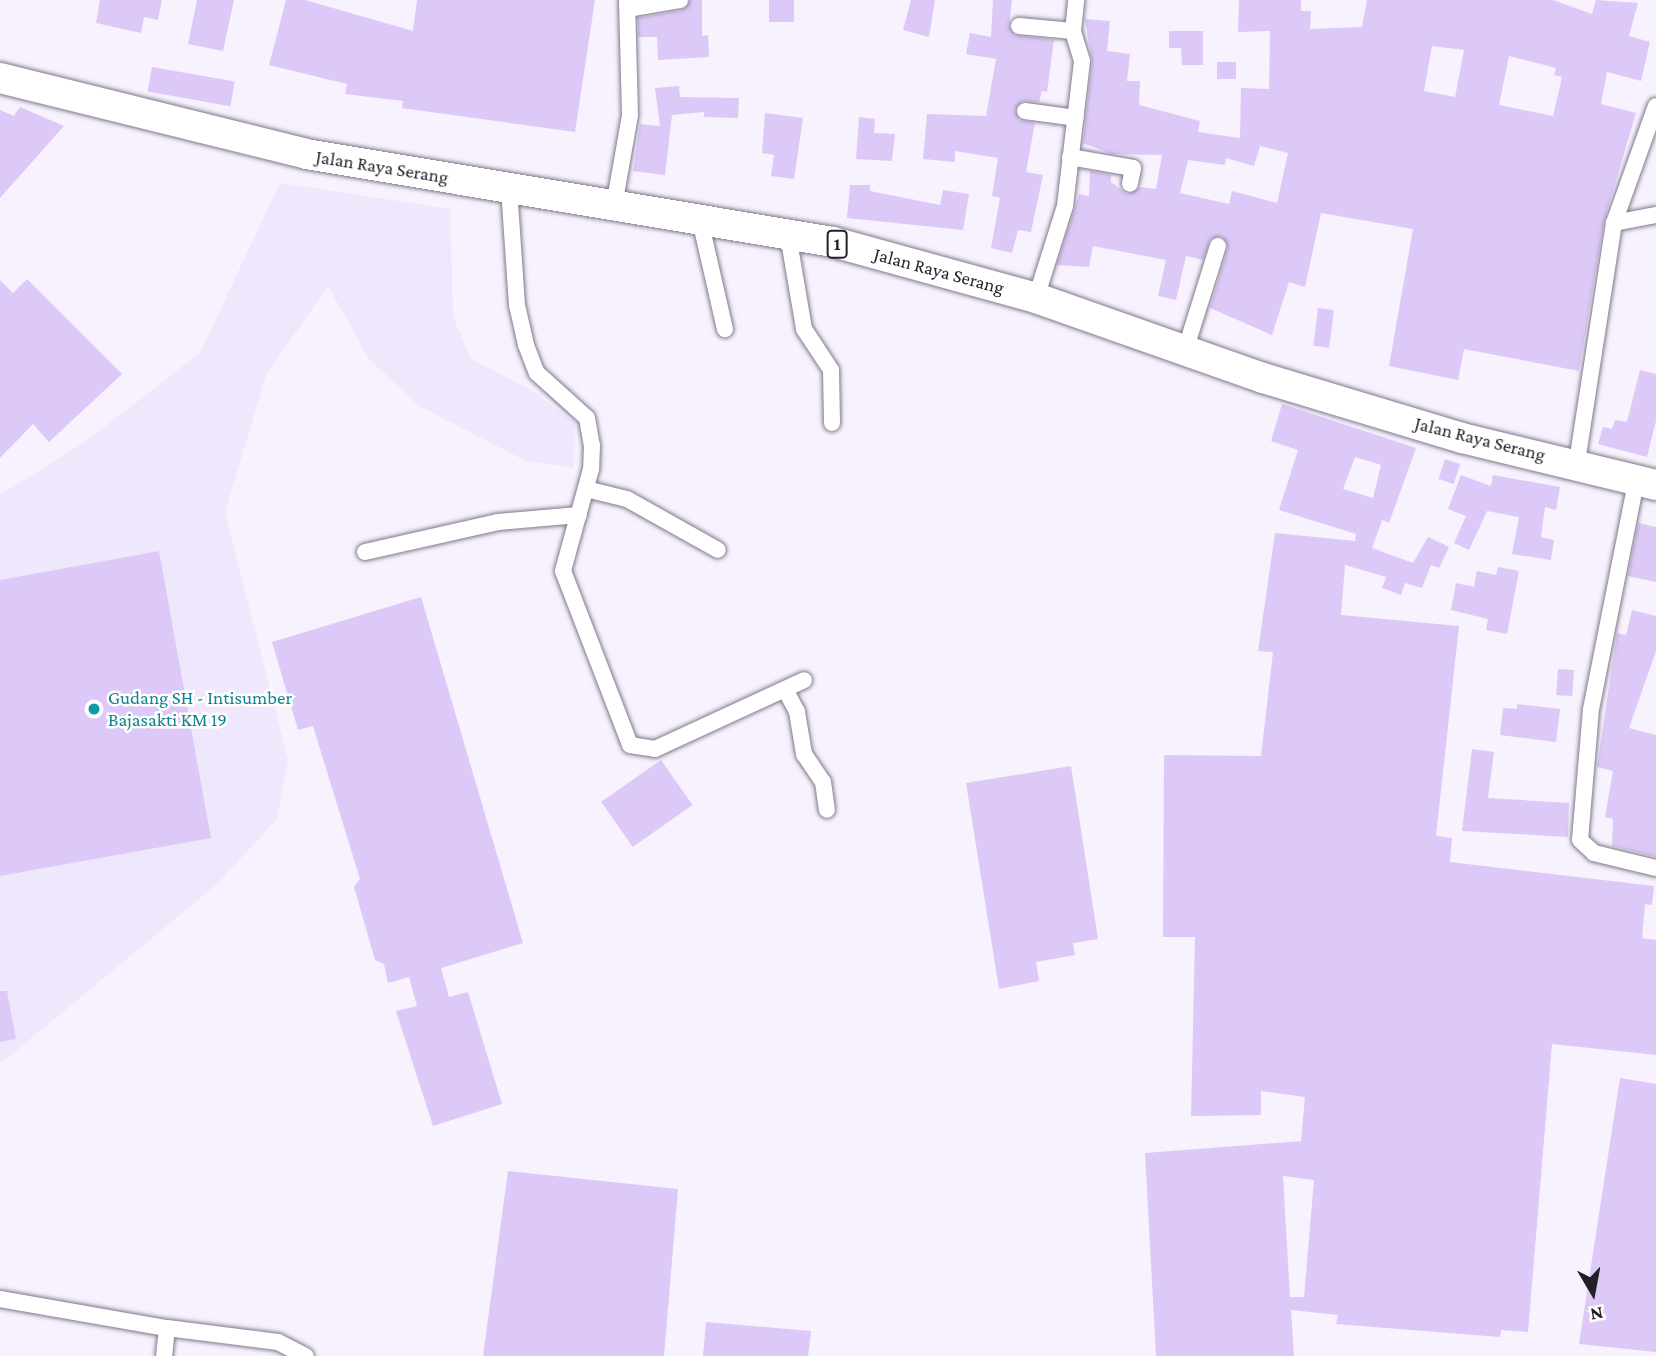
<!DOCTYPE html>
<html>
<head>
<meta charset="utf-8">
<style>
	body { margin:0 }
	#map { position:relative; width:1656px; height:1356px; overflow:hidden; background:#f7f2fd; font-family:"Crimson Pro",serif }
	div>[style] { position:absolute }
	.built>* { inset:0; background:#efe7fc }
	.building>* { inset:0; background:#dcc9f7; transform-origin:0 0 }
	.roads { filter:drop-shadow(0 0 2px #81778f) drop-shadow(0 0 2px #81778f) }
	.street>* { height:16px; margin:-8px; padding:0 8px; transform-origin:8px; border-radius:8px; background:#fff }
	.highway>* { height:30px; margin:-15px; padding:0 15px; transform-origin:15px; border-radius:15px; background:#fff }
	.dots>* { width:19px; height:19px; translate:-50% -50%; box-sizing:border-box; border:4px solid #fff; border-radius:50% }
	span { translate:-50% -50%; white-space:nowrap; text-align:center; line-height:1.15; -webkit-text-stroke:5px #fff; paint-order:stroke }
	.shield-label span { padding:2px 5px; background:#fff; border:2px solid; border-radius:5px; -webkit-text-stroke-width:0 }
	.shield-label { font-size:18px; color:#231e28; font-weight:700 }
	.street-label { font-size:19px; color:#231e28 }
	.culture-label { font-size:19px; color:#0d838f }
	.left { translate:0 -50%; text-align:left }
	.north { position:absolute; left:1558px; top:1258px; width:70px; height:70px; -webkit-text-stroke:5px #fff; paint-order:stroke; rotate:170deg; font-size:19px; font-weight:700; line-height:28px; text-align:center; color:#231e28 }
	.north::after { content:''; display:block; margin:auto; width:24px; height:32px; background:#231e28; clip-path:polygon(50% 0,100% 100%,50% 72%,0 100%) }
</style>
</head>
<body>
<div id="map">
	<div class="built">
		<i style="clip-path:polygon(280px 183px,450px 209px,453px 317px,471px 359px,529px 389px,575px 423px,574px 468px,524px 460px,419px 406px,369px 359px,328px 286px,266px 375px,225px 512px,288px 760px,277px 819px,216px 885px,0 1064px,0 495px,85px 442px,200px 353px)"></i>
	</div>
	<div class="building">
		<i style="clip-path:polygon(100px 0,162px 0,158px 20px,144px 17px,141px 33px,96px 23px)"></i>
		<i style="clip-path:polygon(197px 0,234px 0,223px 51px,188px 44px)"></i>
		<i style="clip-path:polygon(286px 0,305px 0,413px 31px,417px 0,595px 0,575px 132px,402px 108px,403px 101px,345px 94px,347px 84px,269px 65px)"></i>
		<i style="clip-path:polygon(690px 0,702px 0,702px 36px,708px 35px,709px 57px,658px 60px,657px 37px,638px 37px,638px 18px,682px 10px)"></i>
		<i style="left:769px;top:0;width:25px;height:22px"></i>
		<i style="clip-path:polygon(911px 0,935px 0,929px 37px,903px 30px)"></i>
		<i style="clip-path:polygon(993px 0,1012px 0,1009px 26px,1014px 35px,1054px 40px,1047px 92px,1042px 91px,1039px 102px,1022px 101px,1015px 109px,1019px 120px,1035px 123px,1026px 172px,1043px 175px,1031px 232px,1018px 230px,1012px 253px,991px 248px,1000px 198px,992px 196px,998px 158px,955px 151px,955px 162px,923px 159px,927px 114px,986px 116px,996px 59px,966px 54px,970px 33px,991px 37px)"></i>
		<i style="clip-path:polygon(evenodd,1239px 0,1301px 0,1301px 11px,1311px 11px,1310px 29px,1362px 27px,1367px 0,1553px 0,1592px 14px,1596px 0,1638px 3px,1629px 36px,1650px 42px,1641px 81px,1607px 72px,1601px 104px,1636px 113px,1604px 221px,1579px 371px,1464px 349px,1458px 380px,1389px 366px,1413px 229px,1321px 213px,1305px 287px,1289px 282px,1272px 335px,1210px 308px,1228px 248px,1222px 236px,1210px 239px,1203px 260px,1186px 256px,1176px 300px,1158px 296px,1166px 260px,1093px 246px,1089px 267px,1057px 265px,1079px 194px,1089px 196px,1090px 171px,1111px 175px,1111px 182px,1127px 194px,1140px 187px,1156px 189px,1162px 155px,1112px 154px,1083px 143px,1092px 62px,1085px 19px,1110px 21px,1107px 51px,1130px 54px,1127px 81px,1140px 81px,1139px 105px,1200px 121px,1198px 132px,1240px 138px,1241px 88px,1269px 89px,1270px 31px,1238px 32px,1239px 0,1432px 46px,1464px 50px,1455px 97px,1424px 91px,1432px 46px,1239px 0,1509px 56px,1556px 68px,1554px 75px,1562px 77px,1553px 116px,1499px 105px,1509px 56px,1239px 0,1260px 146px,1288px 153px,1277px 203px,1232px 191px,1229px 204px,1180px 193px,1188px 160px,1225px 165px,1226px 158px,1254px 166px,1260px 146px)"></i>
		<i style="clip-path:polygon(1169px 31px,1203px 31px,1203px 65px,1182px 65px,1181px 48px,1169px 48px)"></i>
		<i style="left:1217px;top:62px;width:19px;height:17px"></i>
		<i style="left:152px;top:67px;width:84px;height:25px;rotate:10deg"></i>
		<i style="clip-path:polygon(679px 86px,680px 97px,739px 98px,738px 118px,704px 117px,704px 112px,672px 115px,665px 175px,633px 171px,640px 124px,660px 126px,655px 88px)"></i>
		<i style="clip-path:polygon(20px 107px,64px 126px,0 198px,0 110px,14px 116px)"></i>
		<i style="clip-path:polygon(765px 113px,803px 118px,794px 179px,771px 176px,774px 155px,762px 153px)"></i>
		<i style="clip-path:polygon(859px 117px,875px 119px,874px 133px,895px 134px,892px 161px,856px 159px)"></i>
		<i style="clip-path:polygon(850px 185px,870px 185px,870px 191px,940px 205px,943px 190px,969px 194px,963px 230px,847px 218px)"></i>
		<i style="clip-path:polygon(27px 279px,122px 374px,49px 442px,33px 424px,0 458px,0 280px,13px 293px)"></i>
		<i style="left:1318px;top:308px;width:16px;height:38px;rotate:7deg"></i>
		<i style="clip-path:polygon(1640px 370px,1656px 374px,1656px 421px,1647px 457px,1598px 444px,1603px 427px,1612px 429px,1615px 420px,1627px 422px)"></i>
		<i style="clip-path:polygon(evenodd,1282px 404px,1416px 448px,1389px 523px,1382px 520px,1372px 548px,1413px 563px,1428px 537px,1449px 547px,1439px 568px,1431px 565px,1422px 588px,1405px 583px,1401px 595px,1382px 588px,1386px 577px,1345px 565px,1341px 615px,1459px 626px,1436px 836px,1452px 838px,1450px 862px,1654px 886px,1652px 905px,1645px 904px,1642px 938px,1656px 940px,1656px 1055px,1552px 1044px,1528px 1332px,1501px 1330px,1500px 1337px,1336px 1324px,1338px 1315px,1291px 1310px,1294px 1356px,1156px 1356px,1145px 1153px,1301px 1141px,1305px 1097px,1261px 1091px,1261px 1115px,1191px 1116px,1195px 937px,1163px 937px,1164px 755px,1261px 756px,1273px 652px,1258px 651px,1275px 533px,1355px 541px,1356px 534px,1279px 510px,1298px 450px,1271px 441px,1282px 404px,1355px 457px,1381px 465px,1373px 498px,1343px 489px,1355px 457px,1282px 404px,1283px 1176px,1314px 1180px,1304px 1297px,1290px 1297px,1283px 1176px)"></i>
		<i style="left:1445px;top:459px;width:16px;height:21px;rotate:18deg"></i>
		<i style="clip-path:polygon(1461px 475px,1491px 486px,1493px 475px,1560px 487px,1556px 510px,1545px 507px,1541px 537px,1554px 540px,1551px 560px,1512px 554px,1519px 517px,1487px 511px,1469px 550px,1454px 543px,1466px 516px,1448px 509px)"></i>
		<i style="clip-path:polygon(1638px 523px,1656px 527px,1656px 582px,1628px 576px)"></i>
		<i style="clip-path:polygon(159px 551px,211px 838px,0 876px,0 580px)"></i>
		<i style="clip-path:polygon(1498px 567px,1519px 571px,1507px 634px,1486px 630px,1488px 619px,1451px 610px,1456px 583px,1474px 587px,1477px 571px,1496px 575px)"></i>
		<i style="clip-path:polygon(421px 597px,523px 943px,441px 968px,449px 997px,468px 992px,502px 1104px,433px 1126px,396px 1011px,417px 1006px,409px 977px,388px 983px,384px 964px,375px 960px,354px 887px,360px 879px,313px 726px,298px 730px,272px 642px)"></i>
		<i style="clip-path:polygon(1632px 610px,1656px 616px,1656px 651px,1629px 728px,1656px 735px,1656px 857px,1612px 846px,1613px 819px,1605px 817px,1613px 771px,1597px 767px,1617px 633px,1626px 635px)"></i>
		<i style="left:1558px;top:669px;width:16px;height:26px;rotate:4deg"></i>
		<i style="clip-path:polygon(1517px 704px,1560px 709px,1556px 742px,1500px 735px,1503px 708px,1517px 709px)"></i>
		<i style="clip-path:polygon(1472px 749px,1494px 752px,1488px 798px,1569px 803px,1568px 837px,1462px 831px)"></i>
		<i style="left:661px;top:760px;width:55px;height:73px;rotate:55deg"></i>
		<i style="clip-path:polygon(1071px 766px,1098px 939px,1073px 943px,1075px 955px,1036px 962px,1039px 981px,999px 989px,966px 783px)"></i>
		<i style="clip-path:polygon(0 991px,7px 991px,16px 1039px,0 1042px)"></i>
		<i style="clip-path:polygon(1620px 1078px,1656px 1084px,1656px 1352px,1579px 1344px)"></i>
		<i style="clip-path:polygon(508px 1171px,678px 1189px,664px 1356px,483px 1356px)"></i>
		<i style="clip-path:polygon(706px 1322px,811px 1331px,808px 1356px,703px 1356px)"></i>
	</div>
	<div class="roads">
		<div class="street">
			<i style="left:628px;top:9px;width:53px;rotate:-9.8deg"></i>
			<i style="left:1019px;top:26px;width:54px;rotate:5.3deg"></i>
			<i style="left:1025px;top:111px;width:51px;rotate:7.8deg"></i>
			<i style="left:1070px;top:157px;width:64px;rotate:9.9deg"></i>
			<i style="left:1133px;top:168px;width:16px;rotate:101deg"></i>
			<i style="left:509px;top:188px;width:117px;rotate:86.1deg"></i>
			<i style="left:517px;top:305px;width:41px;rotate:77.3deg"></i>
			<i style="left:526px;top:345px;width:30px;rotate:69deg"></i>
			<i style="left:537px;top:373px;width:67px;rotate:42deg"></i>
			<i style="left:587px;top:418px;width:27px;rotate:80deg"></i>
			<i style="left:592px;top:445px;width:24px;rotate:92deg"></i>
			<i style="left:591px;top:469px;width:106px;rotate:105.4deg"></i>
			<i style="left:563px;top:571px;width:186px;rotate:68.9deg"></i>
			<i style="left:630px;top:745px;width:25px;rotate:9deg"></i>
			<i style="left:655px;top:749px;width:164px;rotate:-24.8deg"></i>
			<i style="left:614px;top:206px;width:92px;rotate:-80deg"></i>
			<i style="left:630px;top:115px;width:115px;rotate:-91.5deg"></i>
			<i style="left:700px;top:220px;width:112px;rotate:77.1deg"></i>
			<i style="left:1614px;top:223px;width:43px;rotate:-10.8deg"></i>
			<i style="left:788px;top:235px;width:95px;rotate:80.3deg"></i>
			<i style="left:804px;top:329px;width:49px;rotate:56.6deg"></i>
			<i style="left:831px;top:370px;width:53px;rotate:88.9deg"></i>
			<i style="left:1036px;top:298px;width:96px;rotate:-72.5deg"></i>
			<i style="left:1065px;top:206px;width:146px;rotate:-83.3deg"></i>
			<i style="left:1082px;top:61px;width:31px;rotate:-107deg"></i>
			<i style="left:1073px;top:31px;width:31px;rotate:-84deg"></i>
			<i style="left:1185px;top:351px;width:110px;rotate:-72.6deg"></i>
			<i style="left:1577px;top:462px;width:242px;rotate:-81.2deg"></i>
			<i style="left:1614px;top:223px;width:124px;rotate:-70.3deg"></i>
			<i style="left:1636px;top:482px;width:231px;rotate:101.2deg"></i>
			<i style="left:1591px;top:709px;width:131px;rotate:94.8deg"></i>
			<i style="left:1580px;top:840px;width:19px;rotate:43deg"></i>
			<i style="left:1594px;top:853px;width:64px;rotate:13.6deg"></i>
			<i style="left:586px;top:489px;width:42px;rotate:13.7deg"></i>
			<i style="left:627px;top:499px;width:104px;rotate:29.3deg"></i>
			<i style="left:365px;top:552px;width:136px;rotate:-12.7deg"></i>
			<i style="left:498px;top:522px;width:81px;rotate:-4.9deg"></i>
			<i style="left:786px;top:691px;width:24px;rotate:62deg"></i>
			<i style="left:797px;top:712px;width:43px;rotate:80.5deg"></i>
			<i style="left:804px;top:754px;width:34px;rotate:56deg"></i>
			<i style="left:823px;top:782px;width:28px;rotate:82deg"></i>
			<i style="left:0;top:1299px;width:169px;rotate:9.9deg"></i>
			<i style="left:167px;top:1328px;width:28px;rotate:96deg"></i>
			<i style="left:167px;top:1328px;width:112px;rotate:7.2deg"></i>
			<i style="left:278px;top:1342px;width:31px;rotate:27deg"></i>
		</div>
		<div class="highway">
			<i style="left:0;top:78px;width:315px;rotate:13.9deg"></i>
			<i style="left:306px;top:154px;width:534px;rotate:9.48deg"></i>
			<i style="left:833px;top:242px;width:211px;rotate:15.4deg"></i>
			<i style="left:1036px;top:298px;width:241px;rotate:19.4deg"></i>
			<i style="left:1263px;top:378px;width:208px;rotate:16.8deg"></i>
			<i style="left:1462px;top:438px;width:200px;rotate:13.6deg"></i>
		</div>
	</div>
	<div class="dots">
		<i style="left:94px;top:709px;background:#0f9aa8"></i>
	</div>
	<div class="shield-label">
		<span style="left:837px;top:244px">1</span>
	</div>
	<div class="street-label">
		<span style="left:382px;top:167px;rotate:9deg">Jalan Raya Serang</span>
		<span style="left:939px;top:271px;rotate:15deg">Jalan Raya Serang</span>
		<span style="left:1480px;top:439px;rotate:14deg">Jalan Raya Serang</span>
	</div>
	<div class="culture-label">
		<span class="left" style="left:108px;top:709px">Gudang SH - Intisumber<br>Bajasakti KM 19</span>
	</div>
	<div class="north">N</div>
</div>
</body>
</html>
